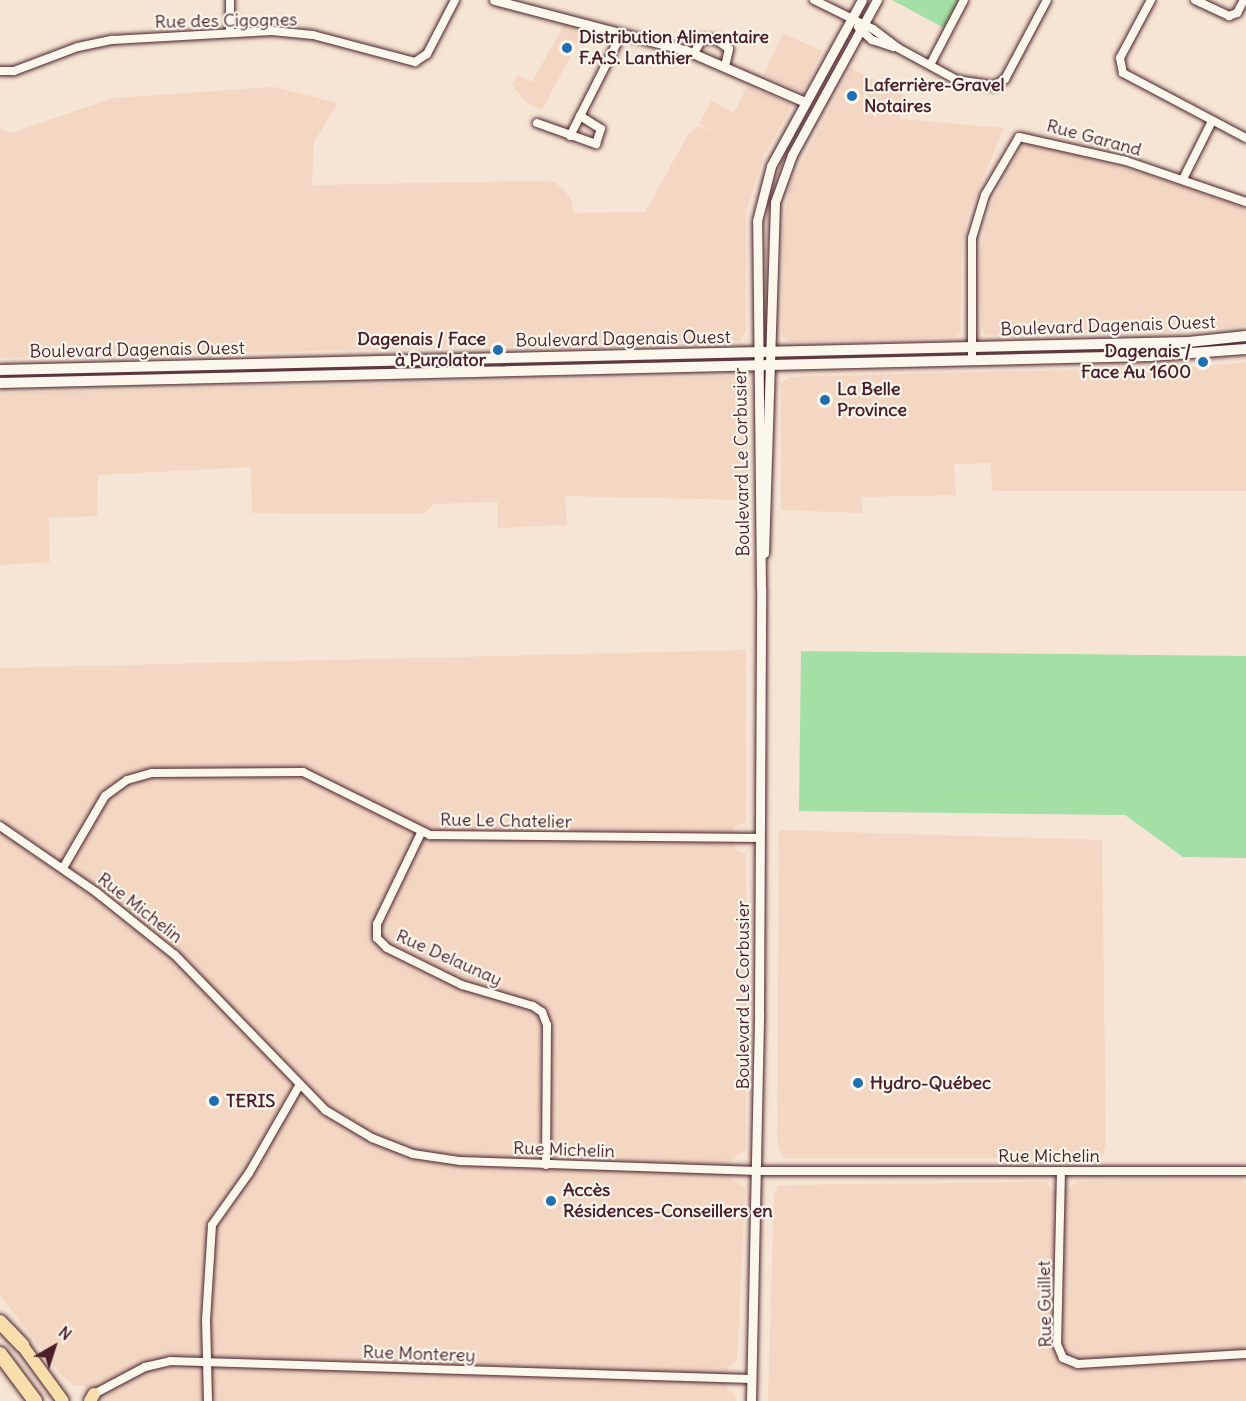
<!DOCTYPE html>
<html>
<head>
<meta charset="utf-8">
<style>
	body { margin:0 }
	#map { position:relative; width:1246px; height:1401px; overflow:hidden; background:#f6e4d4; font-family:Delius,sans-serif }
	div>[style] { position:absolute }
	.built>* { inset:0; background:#f3d7c3; transform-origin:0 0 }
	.green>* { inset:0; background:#a4dfa5 }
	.roads { filter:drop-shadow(0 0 2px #4a1f2b) drop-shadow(0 0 2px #4a1f2b) }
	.minor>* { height:8px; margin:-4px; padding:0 4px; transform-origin:4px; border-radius:4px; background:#fbf7ec }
	.tertiary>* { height:9px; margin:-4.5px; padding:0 4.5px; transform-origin:4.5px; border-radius:4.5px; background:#fbf7ec }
	.secondary>* { height:10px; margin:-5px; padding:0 5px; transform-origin:5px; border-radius:5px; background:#fbf7ec }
	.primary>* { height:12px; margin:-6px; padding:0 6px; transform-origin:6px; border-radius:6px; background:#f8deab }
	.motorway>* { height:14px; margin:-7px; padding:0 7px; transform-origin:7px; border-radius:7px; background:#f8deab }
	.dots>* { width:16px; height:16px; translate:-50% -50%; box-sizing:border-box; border:3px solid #fbf7ec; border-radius:50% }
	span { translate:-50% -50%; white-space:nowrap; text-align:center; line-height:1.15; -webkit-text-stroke:4.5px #fbf7ec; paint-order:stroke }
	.street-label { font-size:18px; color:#4a1f2b }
	.poi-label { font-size:18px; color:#4a1f2b; font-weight:700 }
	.left { translate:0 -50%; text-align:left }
	.right { translate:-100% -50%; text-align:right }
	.north { position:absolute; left:24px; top:1317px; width:60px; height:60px; -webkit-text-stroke:4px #fbf7ec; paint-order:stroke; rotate:39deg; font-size:16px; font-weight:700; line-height:24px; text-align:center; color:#4a1f2b }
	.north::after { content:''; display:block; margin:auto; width:21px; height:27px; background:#4a1f2b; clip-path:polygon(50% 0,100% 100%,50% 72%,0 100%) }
</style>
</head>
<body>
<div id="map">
	<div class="built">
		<i style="clip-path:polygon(565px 23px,585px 29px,542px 110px,526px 102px,512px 85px,518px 75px,532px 82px)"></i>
		<i style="left:783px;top:33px;width:43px;height:46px;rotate:25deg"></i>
		<i style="clip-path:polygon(851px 68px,906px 96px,899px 119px,1004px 128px,967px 216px,962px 247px,960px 332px,954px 337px,790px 342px,782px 336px,783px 229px,789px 187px)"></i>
		<i style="clip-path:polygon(747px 86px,788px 103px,790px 110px,764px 155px,746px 212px,746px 331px,740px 341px,0 358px,0 128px,11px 133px,113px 98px,274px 87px,338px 103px,314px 142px,312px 185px,541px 181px,554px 182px,565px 191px,572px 202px,573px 213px,645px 212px,689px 133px,699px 126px,724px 136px,699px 124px,711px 101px,734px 113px)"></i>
		<i style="clip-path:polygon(1032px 143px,1158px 178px,1246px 209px,1246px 326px,1165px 332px,986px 335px,981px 327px,980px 254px,986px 225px,993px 201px,1022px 146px)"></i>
		<i style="clip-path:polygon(1246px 362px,1246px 491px,993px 491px,990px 463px,954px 464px,956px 495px,862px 497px,862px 513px,781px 510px,781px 384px,789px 377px,1191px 367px)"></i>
		<i style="clip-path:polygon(741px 376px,749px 382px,747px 500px,565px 496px,567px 525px,497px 528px,498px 502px,433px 504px,424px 514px,252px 513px,251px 467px,98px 475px,97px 516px,49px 518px,50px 562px,0 565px,0 393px)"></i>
		<i style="clip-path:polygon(746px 650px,746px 822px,733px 827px,735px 850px,746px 853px,746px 1149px,732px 1160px,732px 1180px,745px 1188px,742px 1259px,737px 1360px,728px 1367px,727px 1389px,735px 1394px,736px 1401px,94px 1401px,84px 1386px,75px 1386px,62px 1376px,0 1295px,0 668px)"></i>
		<i style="clip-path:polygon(779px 830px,1102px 840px,1106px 1145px,1102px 1158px,782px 1158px,777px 1141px)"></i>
		<i style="clip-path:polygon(1241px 1180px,1246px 1184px,1246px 1401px,768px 1401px,774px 1195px,779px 1185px,1046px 1182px,1052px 1190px,1070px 1188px,1078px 1181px)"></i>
	</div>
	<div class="green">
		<i style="clip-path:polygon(892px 0,959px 0,944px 28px)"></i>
		<i style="clip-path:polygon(801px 651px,1246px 656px,1246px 858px,1183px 857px,1125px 815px,799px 811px)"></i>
	</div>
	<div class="roads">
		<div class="minor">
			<i style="left:230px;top:0;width:33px;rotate:90deg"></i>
			<i style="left:814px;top:0;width:66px;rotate:26.2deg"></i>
			<i style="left:873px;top:29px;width:31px;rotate:37deg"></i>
			<i style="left:898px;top:48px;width:67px;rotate:28.5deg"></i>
			<i style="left:957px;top:80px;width:37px;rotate:9deg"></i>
			<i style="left:994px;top:86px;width:13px;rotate:-32deg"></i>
			<i style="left:1005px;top:79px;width:89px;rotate:-62deg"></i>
			<i style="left:1151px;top:0;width:66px;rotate:118.1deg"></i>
			<i style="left:1120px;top:58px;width:15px;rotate:79deg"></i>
			<i style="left:1123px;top:73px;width:139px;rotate:27.9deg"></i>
			<i style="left:1195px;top:0;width:38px;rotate:25deg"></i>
			<i style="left:1229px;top:16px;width:9px;rotate:-21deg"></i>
			<i style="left:1237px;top:13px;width:15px;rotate:-62deg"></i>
			<i style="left:858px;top:27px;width:19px;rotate:43deg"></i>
			<i style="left:872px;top:40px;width:23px;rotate:18deg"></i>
			<i style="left:694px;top:53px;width:16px;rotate:-60deg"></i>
			<i style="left:702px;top:39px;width:15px;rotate:4deg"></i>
			<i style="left:717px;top:40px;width:15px;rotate:37deg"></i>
			<i style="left:729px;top:49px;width:17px;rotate:103deg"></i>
			<i style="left:930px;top:65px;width:73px;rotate:-62.4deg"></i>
			<i style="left:0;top:71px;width:14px"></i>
			<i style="left:14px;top:71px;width:68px;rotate:-20.6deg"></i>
			<i style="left:78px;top:47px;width:35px;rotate:-12deg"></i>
			<i style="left:112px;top:40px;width:160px;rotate:-3.2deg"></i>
			<i style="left:272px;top:31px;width:41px;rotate:5.6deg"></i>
			<i style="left:313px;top:35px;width:106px;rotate:14.8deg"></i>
			<i style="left:415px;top:62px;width:14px;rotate:-34deg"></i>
			<i style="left:427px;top:54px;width:61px;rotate:-62.6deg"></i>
			<i style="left:537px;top:123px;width:63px;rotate:19.6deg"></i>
			<i style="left:596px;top:144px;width:16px;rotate:-72deg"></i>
			<i style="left:601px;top:129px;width:25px;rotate:-148deg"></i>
			<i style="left:570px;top:136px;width:115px;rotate:-63.2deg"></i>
			<i style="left:1183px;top:179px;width:65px;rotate:-63.4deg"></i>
			<i style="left:972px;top:360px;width:122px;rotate:-90deg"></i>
			<i style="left:972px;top:238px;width:45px;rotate:-73.2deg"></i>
			<i style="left:985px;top:195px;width:67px;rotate:-59.6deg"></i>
			<i style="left:1019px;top:137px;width:110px;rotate:12.6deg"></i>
			<i style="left:1126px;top:161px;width:127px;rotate:18.9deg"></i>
			<i style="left:0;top:826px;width:116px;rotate:34.5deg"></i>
			<i style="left:96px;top:892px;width:101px;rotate:38.6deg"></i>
			<i style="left:175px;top:955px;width:216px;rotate:45.9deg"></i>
			<i style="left:325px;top:1110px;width:55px;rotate:30.8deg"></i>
			<i style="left:372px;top:1138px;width:44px;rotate:21.3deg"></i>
			<i style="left:413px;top:1154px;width:48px;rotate:8.5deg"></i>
			<i style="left:460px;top:1161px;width:298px;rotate:1.9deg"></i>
			<i style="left:758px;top:1171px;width:488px"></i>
			<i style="left:421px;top:833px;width:101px;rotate:115.8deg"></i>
			<i style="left:377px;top:924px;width:14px;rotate:90deg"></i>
			<i style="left:377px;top:938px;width:14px;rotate:45deg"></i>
			<i style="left:387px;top:948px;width:84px;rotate:26.3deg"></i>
			<i style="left:462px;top:985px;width:74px;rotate:16.5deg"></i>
			<i style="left:533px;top:1006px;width:11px;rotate:34deg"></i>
			<i style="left:542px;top:1012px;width:14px;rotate:69deg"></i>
			<i style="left:547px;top:1025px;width:140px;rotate:90.4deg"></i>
			<i style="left:63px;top:868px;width:83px;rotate:-59.7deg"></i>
			<i style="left:105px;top:796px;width:27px;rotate:-36deg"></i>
			<i style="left:127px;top:780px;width:26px;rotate:-16deg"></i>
			<i style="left:152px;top:773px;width:151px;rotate:-0.4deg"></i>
			<i style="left:303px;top:772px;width:142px;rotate:26.4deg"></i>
			<i style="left:430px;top:835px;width:330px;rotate:0.5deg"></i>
			<i style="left:1061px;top:1171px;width:173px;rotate:91.3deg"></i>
			<i style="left:1057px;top:1344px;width:15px;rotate:67deg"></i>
			<i style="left:1063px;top:1358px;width:16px;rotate:22deg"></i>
			<i style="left:1078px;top:1364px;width:168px;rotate:-3.4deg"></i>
			<i style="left:94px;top:1394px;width:58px;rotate:-27.9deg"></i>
			<i style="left:145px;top:1367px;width:26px;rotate:-13deg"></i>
			<i style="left:170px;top:1361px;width:581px;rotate:1.77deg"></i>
			<i style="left:208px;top:1401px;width:81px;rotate:-91.4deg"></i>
			<i style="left:206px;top:1320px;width:95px;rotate:-86.4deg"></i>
			<i style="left:212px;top:1225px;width:64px;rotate:-54.6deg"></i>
			<i style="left:249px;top:1173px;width:100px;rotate:-60.1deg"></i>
		</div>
		<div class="tertiary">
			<i style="left:494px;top:0;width:197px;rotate:14.7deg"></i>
			<i style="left:685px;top:50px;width:131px;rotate:23.4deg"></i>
			<i style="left:764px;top:553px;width:351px;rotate:-88.2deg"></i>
			<i style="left:775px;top:202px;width:50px;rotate:-70.1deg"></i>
			<i style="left:792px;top:155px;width:177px;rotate:-61.3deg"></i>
			<i style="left:751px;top:1401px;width:389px;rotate:-88.8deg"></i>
			<i style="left:759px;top:1012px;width:424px;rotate:-89.7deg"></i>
			<i style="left:761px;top:588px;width:367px;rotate:-90.6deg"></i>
			<i style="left:757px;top:221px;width:57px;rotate:-75.7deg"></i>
			<i style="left:771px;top:166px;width:189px;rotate:-61.3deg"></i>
		</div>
		<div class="secondary">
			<i style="left:0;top:370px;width:1189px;rotate:-1.35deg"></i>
			<i style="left:1189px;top:342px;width:57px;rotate:-6deg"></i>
			<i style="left:0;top:383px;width:1150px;rotate:-1.34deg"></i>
			<i style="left:1150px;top:356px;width:96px;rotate:-4.2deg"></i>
		</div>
		<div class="primary">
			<i style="left:22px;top:1345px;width:69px;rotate:53.8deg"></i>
			<i style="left:90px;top:1401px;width:8px;rotate:-60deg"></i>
		</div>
		<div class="motorway">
			<i style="left:0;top:1322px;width:32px;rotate:46deg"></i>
			<i style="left:0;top:1354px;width:59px;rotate:53.3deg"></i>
		</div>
	</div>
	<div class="dots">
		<i style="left:567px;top:48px;background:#1f6fb2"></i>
		<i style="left:852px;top:96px;background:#1f6fb2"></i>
		<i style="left:498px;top:350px;background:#1f6fb2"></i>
		<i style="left:1203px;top:362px;background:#1f6fb2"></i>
		<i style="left:825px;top:400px;background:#1f6fb2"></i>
		<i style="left:858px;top:1083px;background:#1f6fb2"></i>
		<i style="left:214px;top:1101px;background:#1f6fb2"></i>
		<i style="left:551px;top:1201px;background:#1f6fb2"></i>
	</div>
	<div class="street-label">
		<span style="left:226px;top:21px;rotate:-1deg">Rue des Cigognes</span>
		<span style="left:1094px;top:138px;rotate:15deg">Rue Garand</span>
		<span style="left:1108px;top:326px;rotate:-2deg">Boulevard Dagenais Ouest</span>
		<span style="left:623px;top:339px;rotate:-1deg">Boulevard Dagenais Ouest</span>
		<span style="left:137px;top:350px;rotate:-1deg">Boulevard Dagenais Ouest</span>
		<span style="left:742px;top:462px;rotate:-91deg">Boulevard Le Corbusier</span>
		<span style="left:506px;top:821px;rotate:1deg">Rue Le Chatelier</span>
		<span style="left:140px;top:908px;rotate:38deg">Rue Michelin</span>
		<span style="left:449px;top:958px;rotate:24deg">Rue Delaunay</span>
		<span style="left:743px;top:995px;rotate:-90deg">Boulevard Le Corbusier</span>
		<span style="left:564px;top:1150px;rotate:2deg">Rue Michelin</span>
		<span style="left:1049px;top:1156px">Rue Michelin</span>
		<span style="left:1045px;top:1304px;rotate:-91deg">Rue Guillet</span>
		<span style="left:419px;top:1354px;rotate:2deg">Rue Monterey</span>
	</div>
	<div class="poi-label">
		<span class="left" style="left:579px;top:48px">Distribution Alimentaire<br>F.A.S. Lanthier</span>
		<span class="left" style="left:864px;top:96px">Laferrière-Gravel<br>Notaires</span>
		<span class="right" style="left:486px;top:350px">Dagenais / Face<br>à Purolator</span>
		<span class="right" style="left:1191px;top:362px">Dagenais /<br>Face Au 1600</span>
		<span class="left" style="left:837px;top:400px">La Belle<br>Province</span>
		<span class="left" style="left:870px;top:1083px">Hydro-Québec</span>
		<span class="left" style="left:226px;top:1101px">TERIS</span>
		<span class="left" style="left:563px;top:1201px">Accès<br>Résidences-Conseillers en</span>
	</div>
	<div class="north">N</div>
</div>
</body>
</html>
